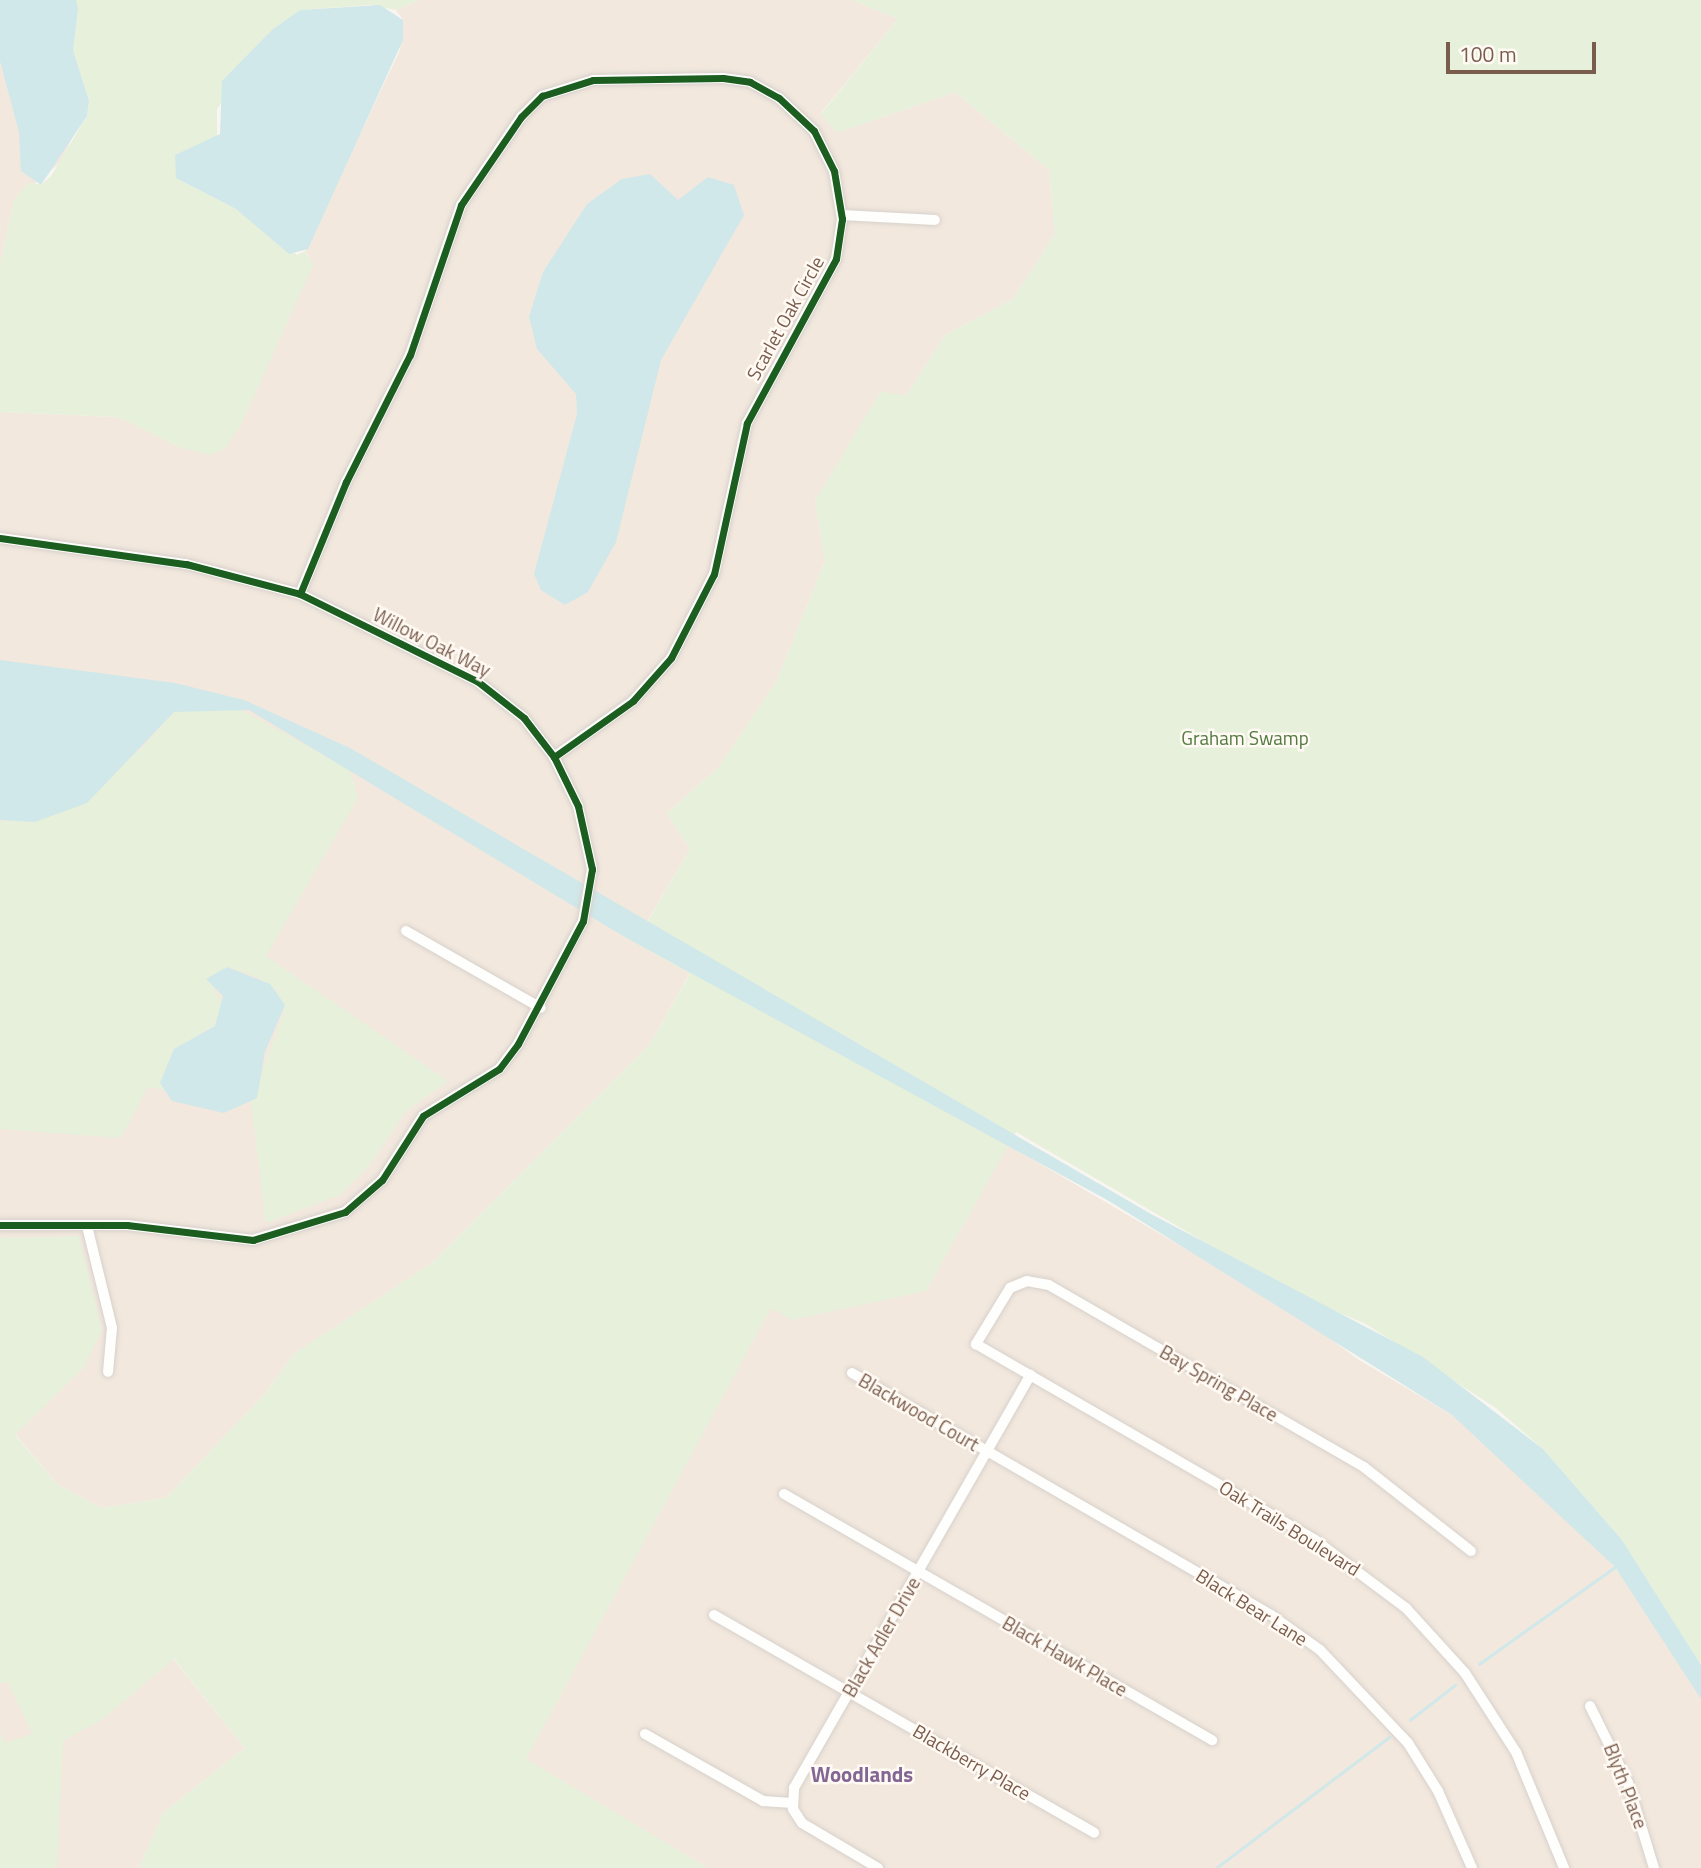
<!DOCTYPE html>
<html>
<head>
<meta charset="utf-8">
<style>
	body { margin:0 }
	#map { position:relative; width:1701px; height:1868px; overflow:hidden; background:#f9f5f0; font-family:"Titillium Web",sans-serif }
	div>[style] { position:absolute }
	.residential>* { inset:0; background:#f2e8de }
	.green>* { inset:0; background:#e7f0db }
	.water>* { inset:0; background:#d0e8ea }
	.stream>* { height:2.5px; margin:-1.25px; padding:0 1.25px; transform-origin:1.25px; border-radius:1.25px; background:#d0e8ea }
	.roads { filter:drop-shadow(0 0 2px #d7d1cb) drop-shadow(0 0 2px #d7d1cb) }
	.street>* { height:10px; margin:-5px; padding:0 5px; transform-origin:5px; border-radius:5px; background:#fefefd }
	.cycleway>* { height:7px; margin:-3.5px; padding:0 3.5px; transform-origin:3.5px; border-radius:3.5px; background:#1b5e20 }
	span { translate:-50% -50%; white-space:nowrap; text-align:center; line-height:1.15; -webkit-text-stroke:5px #fffaf3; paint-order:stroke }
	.street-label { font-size:19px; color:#7a5c4d }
	.park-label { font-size:19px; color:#537a41 }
	.neighbourhood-label { font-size:21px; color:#846695; font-weight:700 }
	.scale { position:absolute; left:1446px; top:42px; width:150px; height:32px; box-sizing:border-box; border:4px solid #7a5c4d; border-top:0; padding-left:9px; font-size:21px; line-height:24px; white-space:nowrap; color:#7a5c4d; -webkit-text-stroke:5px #fffaf3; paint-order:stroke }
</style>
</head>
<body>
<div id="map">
	<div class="residential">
		<i style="clip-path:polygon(0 0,76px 0,73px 50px,89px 101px,61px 162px,14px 200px,0 264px)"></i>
		<i style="clip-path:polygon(420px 0,852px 0,898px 19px,821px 113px,837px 133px,955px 92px,1049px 170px,1055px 234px,1013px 299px,945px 335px,907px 395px,815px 501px,825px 561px,777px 680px,718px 768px,667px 813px,690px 849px,635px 942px,690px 973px,650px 1044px,433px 1262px,294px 1354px,264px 1395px,166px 1498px,102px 1508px,58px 1485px,15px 1434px,84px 1367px,11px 1239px,0 1238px,0 412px,118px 417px,181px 448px,309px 256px,305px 251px,400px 50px,403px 20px,396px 10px)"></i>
		<i style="clip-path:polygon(1008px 1145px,1299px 1315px,1356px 1358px,1452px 1415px,1595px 1544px,1639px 1597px,1701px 1699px,1701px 1868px,708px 1868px,525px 1760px,771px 1307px,926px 1291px)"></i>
		<i style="clip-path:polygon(142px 1620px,245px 1748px,163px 1813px,139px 1868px,0 1868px,0 1667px)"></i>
	</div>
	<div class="green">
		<i style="clip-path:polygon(76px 0,420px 0,396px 10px,370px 5px,300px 10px,273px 29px,217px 109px,217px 139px,189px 150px,176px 178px,236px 209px,297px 255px,305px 251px,313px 265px,241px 425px,226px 448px,211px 455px,181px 448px,118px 417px,0 412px,0 264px,14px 200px,30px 182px,41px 185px,51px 176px,87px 116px,89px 101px,73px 50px)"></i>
		<i style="clip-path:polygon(852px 0,1701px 0,1701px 1665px,1622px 1540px,1543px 1449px,1496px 1408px,1366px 1324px,1294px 1294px,1016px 1132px,926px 1291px,792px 1320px,771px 1308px,526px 1759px,708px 1868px,139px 1868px,163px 1813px,245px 1748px,174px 1659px,103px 1719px,63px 1741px,57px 1868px,0 1868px,0 1732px,5px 1743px,32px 1734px,8px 1682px,0 1683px,0 1238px,79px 1236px,102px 1330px,84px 1367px,15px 1435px,58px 1485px,102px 1508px,166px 1498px,264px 1395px,294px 1354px,433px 1262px,650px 1044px,690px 974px,635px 943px,690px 849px,667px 813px,718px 768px,777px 680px,825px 561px,815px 501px,880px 392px,907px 395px,945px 335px,1013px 299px,1055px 234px,1049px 170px,955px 92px,837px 133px,821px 114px,898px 19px)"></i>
		<i style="clip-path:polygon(235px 707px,350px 769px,358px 798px,266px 956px,448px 1081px,406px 1111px,369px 1166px,340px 1195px,266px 1223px,251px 1103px,284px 1012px,276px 990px,255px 976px,227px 967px,214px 990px,223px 1005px,214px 1026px,172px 1053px,163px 1090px,148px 1087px,121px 1138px,0 1129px,0 820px,8px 822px,140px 750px,174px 712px)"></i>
	</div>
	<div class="water">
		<i style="clip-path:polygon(0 0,76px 0,78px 8px,73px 50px,89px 101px,87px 116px,41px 185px,21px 171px,19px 132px,0 61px)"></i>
		<i style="clip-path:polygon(380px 5px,403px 20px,403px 40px,308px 249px,289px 254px,236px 209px,176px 178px,175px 155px,220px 134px,222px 81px,273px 29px,300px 10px)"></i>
		<i style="clip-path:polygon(650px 174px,678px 200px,708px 177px,734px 185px,744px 215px,661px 360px,616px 542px,588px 592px,565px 605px,541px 590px,534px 574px,577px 414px,576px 394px,537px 349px,529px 317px,543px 272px,587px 204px,622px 179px)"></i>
		<i style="clip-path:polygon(0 660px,175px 683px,244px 700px,350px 748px,1151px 1214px,1423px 1357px,1543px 1449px,1622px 1540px,1701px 1665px,1701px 1699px,1615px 1567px,1452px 1415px,1109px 1201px,623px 936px,249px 710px,174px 712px,87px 803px,35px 822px,0 820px)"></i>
		<i style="clip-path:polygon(227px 967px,270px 984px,285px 1005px,265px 1052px,257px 1098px,224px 1113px,172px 1101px,160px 1083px,174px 1049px,215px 1026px,223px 996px,206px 979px)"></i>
	</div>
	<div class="stream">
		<i style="left:1479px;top:1664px;width:167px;rotate:-35.5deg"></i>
		<i style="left:1410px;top:1720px;width:57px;rotate:-37.9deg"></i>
		<i style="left:1216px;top:1868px;width:217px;rotate:-37.1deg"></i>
	</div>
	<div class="roads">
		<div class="street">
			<i style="left:842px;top:215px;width:93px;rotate:3.1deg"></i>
			<i style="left:0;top:538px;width:188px;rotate:8deg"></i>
			<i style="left:186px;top:564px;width:118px;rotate:14.7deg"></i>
			<i style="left:300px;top:594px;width:197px;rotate:26.2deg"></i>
			<i style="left:477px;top:681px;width:60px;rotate:38.2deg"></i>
			<i style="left:524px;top:718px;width:49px;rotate:52.4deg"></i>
			<i style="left:554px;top:757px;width:55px;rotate:63.9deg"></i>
			<i style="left:578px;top:806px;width:65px;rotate:77.5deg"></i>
			<i style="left:592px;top:869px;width:53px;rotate:99.8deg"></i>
			<i style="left:583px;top:921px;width:139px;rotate:117.9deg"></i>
			<i style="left:518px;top:1044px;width:31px;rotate:127deg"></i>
			<i style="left:499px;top:1069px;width:89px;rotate:148.3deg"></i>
			<i style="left:423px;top:1116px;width:76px;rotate:122.6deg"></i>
			<i style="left:382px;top:1180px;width:49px;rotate:139.1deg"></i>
			<i style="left:345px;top:1212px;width:96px;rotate:163.1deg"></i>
			<i style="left:253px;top:1240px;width:127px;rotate:-173.2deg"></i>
			<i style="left:127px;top:1225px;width:127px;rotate:180deg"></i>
			<i style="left:300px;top:594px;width:121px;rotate:-67.7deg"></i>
			<i style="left:346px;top:482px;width:142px;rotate:-63.3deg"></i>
			<i style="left:410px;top:355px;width:158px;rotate:-71.2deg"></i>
			<i style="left:461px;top:205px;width:107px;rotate:-55.7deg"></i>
			<i style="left:521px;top:117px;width:30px;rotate:-45deg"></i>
			<i style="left:542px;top:96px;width:53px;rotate:-17.4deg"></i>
			<i style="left:593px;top:80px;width:130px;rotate:-0.9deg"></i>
			<i style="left:723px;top:78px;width:27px;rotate:8deg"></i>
			<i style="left:750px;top:82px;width:33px;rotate:29deg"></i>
			<i style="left:779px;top:98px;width:48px;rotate:43.3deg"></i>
			<i style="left:814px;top:131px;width:45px;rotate:63.4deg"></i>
			<i style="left:834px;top:171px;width:49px;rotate:80.5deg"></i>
			<i style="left:842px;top:219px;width:40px;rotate:98.5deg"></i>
			<i style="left:836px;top:259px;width:187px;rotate:118.5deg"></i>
			<i style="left:747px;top:423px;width:155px;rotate:102.3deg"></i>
			<i style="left:714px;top:574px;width:94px;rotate:117.1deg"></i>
			<i style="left:671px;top:658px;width:57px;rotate:131.5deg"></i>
			<i style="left:633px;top:701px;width:97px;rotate:144.7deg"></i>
			<i style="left:406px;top:931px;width:155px;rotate:29.7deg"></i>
			<i style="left:87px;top:1226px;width:105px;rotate:76.2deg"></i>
			<i style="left:112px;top:1328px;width:44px;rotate:95.2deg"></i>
			<i style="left:852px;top:1373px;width:484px;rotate:30deg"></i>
			<i style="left:1271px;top:1615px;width:60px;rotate:35.5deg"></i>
			<i style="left:1320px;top:1650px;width:128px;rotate:46.6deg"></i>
			<i style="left:1408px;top:1743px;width:57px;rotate:58deg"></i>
			<i style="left:1438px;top:1791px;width:84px;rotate:66.2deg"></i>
			<i style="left:784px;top:1494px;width:494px;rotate:29.9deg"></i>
			<i style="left:1471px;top:1551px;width:136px;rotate:-141.9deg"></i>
			<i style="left:1364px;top:1467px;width:364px;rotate:-150deg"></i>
			<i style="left:1049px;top:1285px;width:22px;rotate:-170deg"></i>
			<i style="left:1027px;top:1281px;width:18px;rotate:158deg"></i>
			<i style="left:1010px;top:1288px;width:66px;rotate:121.3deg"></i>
			<i style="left:976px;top:1344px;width:392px;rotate:30deg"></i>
			<i style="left:1315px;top:1540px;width:114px;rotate:36.8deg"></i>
			<i style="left:1406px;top:1608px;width:88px;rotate:47.8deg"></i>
			<i style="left:1465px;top:1673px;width:94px;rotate:57.2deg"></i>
			<i style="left:1516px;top:1752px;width:126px;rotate:67.5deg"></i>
			<i style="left:714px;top:1615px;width:438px;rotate:29.8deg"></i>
			<i style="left:1590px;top:1706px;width:86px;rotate:63.7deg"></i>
			<i style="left:1628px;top:1783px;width:89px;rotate:73deg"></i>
			<i style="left:645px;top:1734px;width:136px;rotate:29.6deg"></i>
			<i style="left:763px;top:1801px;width:29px;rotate:4deg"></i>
			<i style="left:878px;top:1868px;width:88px;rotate:-149.4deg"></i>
			<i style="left:802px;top:1823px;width:17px;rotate:-123deg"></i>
			<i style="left:793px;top:1809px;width:21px;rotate:-87deg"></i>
			<i style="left:794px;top:1788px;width:476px;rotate:-60.2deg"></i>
		</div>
	</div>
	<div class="cycleway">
		<i style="left:0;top:538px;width:188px;rotate:8deg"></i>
		<i style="left:186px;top:564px;width:118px;rotate:14.7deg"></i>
		<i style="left:300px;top:594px;width:197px;rotate:26.2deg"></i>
		<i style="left:477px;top:681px;width:60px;rotate:38.2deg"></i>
		<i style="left:524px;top:718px;width:49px;rotate:52.4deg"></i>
		<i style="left:554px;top:757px;width:55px;rotate:63.9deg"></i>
		<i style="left:578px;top:806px;width:65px;rotate:77.5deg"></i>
		<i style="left:592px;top:869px;width:53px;rotate:99.8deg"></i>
		<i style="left:583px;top:921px;width:139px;rotate:117.9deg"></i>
		<i style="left:518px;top:1044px;width:31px;rotate:127deg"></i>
		<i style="left:499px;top:1069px;width:89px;rotate:148.3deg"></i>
		<i style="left:423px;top:1116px;width:76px;rotate:122.6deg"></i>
		<i style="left:382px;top:1180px;width:49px;rotate:139.1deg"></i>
		<i style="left:345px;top:1212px;width:96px;rotate:163.1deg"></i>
		<i style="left:253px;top:1240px;width:127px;rotate:-173.2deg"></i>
		<i style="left:127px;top:1225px;width:127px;rotate:180deg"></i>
		<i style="left:300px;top:594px;width:121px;rotate:-67.7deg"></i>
		<i style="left:346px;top:482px;width:142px;rotate:-63.3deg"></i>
		<i style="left:410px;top:355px;width:158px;rotate:-71.2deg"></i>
		<i style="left:461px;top:205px;width:107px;rotate:-55.7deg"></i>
		<i style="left:521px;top:117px;width:30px;rotate:-45deg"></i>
		<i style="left:542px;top:96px;width:53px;rotate:-17.4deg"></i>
		<i style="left:593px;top:80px;width:130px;rotate:-0.9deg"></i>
		<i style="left:723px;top:78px;width:27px;rotate:8deg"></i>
		<i style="left:750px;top:82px;width:33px;rotate:29deg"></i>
		<i style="left:779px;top:98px;width:48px;rotate:43.3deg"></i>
		<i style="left:814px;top:131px;width:45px;rotate:63.4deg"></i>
		<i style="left:834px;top:171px;width:49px;rotate:80.5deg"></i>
		<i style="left:842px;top:219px;width:40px;rotate:98.5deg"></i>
		<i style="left:836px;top:259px;width:187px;rotate:118.5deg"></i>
		<i style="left:747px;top:423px;width:155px;rotate:102.3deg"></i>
		<i style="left:714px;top:574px;width:94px;rotate:117.1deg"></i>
		<i style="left:671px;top:658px;width:57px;rotate:131.5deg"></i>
		<i style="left:633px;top:701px;width:97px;rotate:144.7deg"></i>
	</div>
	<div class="street-label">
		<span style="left:785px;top:318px;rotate:-61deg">Scarlet Oak Circle</span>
		<span style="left:432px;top:642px;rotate:27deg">Willow Oak Way</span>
		<span style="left:1219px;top:1383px;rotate:30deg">Bay Spring Place</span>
		<span style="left:919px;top:1412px;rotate:30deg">Blackwood Court</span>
		<span style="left:1290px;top:1528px;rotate:32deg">Oak Trails Boulevard</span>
		<span style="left:1252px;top:1607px;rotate:32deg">Black Bear Lane</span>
		<span style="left:881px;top:1637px;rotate:-60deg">Black Adler Drive</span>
		<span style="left:1065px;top:1656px;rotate:30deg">Black Hawk Place</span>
		<span style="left:972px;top:1762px;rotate:30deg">Blackberry Place</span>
		<span style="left:1626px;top:1786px;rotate:69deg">Blyth Place</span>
	</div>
	<div class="park-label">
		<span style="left:1245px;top:738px">Graham Swamp</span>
	</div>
	<div class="neighbourhood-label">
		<span style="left:862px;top:1774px">Woodlands</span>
	</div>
	<div class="scale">100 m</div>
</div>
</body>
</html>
